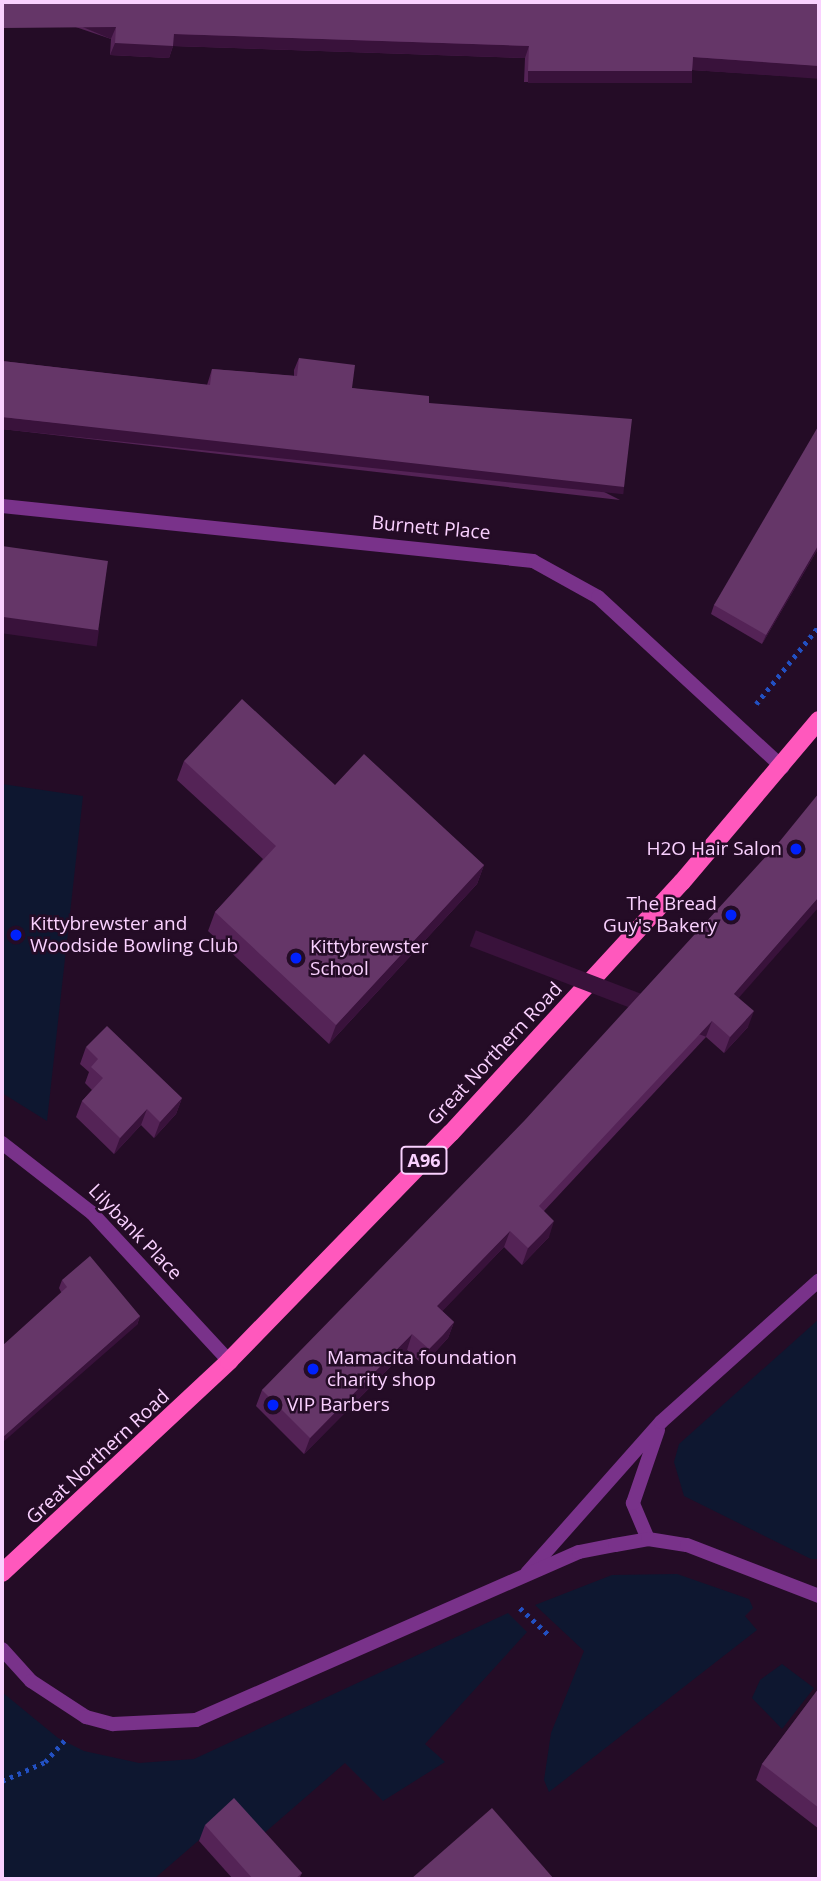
<!DOCTYPE html>
<html>
<head>
<meta charset="utf-8">
<style>
	body { margin:0 }
	#map { position:relative; width:821px; height:1881px; overflow:hidden; background:#240c26; font-family:"Open Sans",sans-serif }
	div>[style] { position:absolute }
	.green>* { inset:0; background:#0e1730 }
	.path>* { height:4.5px; margin-top:-2.25px; transform-origin:0; background:repeating-linear-gradient(90deg,#2250c2 0 3.5px,transparent 0 8.5px) }
	.lane>* { height:14px; margin:-7px; padding:0 7px; transform-origin:7px; border-radius:7px; background:#79328a }
	.street>* { height:14px; margin:-7px; padding:0 7px; transform-origin:7px; border-radius:7px; background:#79328a }
	.primary>* { height:18px; margin:-9px; padding:0 9px; transform-origin:9px; border-radius:9px; background:#ff58bd }
	.wall>* { inset:0; background:#542356 }
	.shaded-wall>* { inset:0; background:#39123b; transform-origin:0 0 }
	.building>* { inset:0; background:#653668; transform-origin:0 0 }
	.dots>* { width:19px; height:19px; translate:-50% -50%; box-sizing:border-box; border:4px solid #240c26; border-radius:50% }
	span { translate:-50% -50%; white-space:nowrap; text-align:center; line-height:1.15; -webkit-text-stroke:5px #240c26; paint-order:stroke }
	.shield-label span { padding:2px 5px; background:#240c26; border:2px solid; border-radius:5px; -webkit-text-stroke-width:0 }
	.shield-label { font-size:18px; color:#fad1ff; font-weight:700 }
	.street-label { font-size:19px; color:#fad1ff }
	.poi-label { font-size:19px; color:#fad1ff }
	.right { translate:-100% -50%; text-align:right }
	.left { translate:0 -50%; text-align:left }
	.frame { position:absolute; inset:0; border:4px solid #fad1ff; pointer-events:none }
</style>
</head>
<body>
<div id="map">
	<div class="green">
		<i style="clip-path:polygon(2px 784px,83px 796px,47px 1121px,2px 1093px)"></i>
		<i style="clip-path:polygon(819px 1319px,819px 1559px,811px 1559px,684px 1496px,674px 1462px,679px 1444px)"></i>
		<i style="clip-path:polygon(677px 1574px,749px 1599px,753px 1608px,745px 1616px,757px 1630px,549px 1792px,544px 1780px,551px 1733px,584px 1651px,535px 1605px,612px 1575px)"></i>
		<i style="clip-path:polygon(508px 1613px,527px 1632px,425px 1744px,445px 1762px,383px 1801px,345px 1763px,254px 1842px,228px 1815px,154px 1879px,2px 1879px,2px 1692px,58px 1738px,84px 1751px,139px 1763px,194px 1759px)"></i>
		<i style="clip-path:polygon(782px 1664px,814px 1688px,782px 1729px,752px 1698px,760px 1680px)"></i>
	</div>
	<div class="path">
		<i style="left:756px;top:704px;width:100px;rotate:-51.1deg"></i>
		<i style="left:520px;top:1608px;width:42px;rotate:43.1deg"></i>
		<i style="left:2px;top:1781px;width:47px;rotate:-23.8deg"></i>
		<i style="left:45px;top:1762px;width:31px;rotate:-48deg"></i>
	</div>
	<div class="lane">
		<i style="left:648px;top:1539px;width:39px;rotate:-113deg"></i>
		<i style="left:633px;top:1503px;width:77px;rotate:-71.1deg"></i>
		<i style="left:527px;top:1573px;width:202px;rotate:-48.4deg"></i>
		<i style="left:661px;top:1422px;width:212px;rotate:-41.9deg"></i>
		<i style="left:2px;top:1649px;width:43px;rotate:47.8deg"></i>
		<i style="left:31px;top:1681px;width:66px;rotate:33.2deg"></i>
		<i style="left:86px;top:1717px;width:28px;rotate:15deg"></i>
		<i style="left:113px;top:1724px;width:83px;rotate:-2.8deg"></i>
		<i style="left:196px;top:1720px;width:418px;rotate:-23.7deg"></i>
		<i style="left:579px;top:1552px;width:37px;rotate:-11deg"></i>
		<i style="left:615px;top:1545px;width:34px;rotate:-10deg"></i>
		<i style="left:648px;top:1539px;width:39px;rotate:9deg"></i>
		<i style="left:687px;top:1545px;width:142px;rotate:21.1deg"></i>
	</div>
	<div class="street">
		<i style="left:2px;top:506px;width:534px;rotate:5.91deg"></i>
		<i style="left:533px;top:561px;width:74px;rotate:29deg"></i>
		<i style="left:598px;top:597px;width:251px;rotate:42.7deg"></i>
		<i style="left:2px;top:1143px;width:114px;rotate:37.9deg"></i>
		<i style="left:92px;top:1213px;width:202px;rotate:47.2deg"></i>
	</div>
	<div class="primary">
		<i style="left:2px;top:1573px;width:311px;rotate:-43deg"></i>
		<i style="left:229px;top:1361px;width:318px;rotate:-45.8deg"></i>
		<i style="left:451px;top:1133px;width:341px;rotate:-47.4deg"></i>
		<i style="left:682px;top:882px;width:212px;rotate:-49.8deg"></i>
	</div>
	<div class="wall">
		<i style="clip-path:polygon(2px 2px,819px 2px,819px 78px,692px 70px,688px 83px,524px 82px,525px 58px,173px 46px,169px 58px,110px 55px,111px 39px)"></i>
		<i style="clip-path:polygon(299px 358px,352px 388px,429px 403px,620px 500px,2px 429px,2px 361px,207px 385px,212px 369px,294px 376px,294px 370px)"></i>
		<i style="clip-path:polygon(819px 547px,762px 644px,711px 614px,714px 605px)"></i>
		<i style="clip-path:polygon(184px 761px,335px 785px,484px 865px,477px 884px,329px 1044px,208px 931px,215px 912px,263px 859px,177px 780px)"></i>
		<i style="clip-path:polygon(739px 998px,748px 1027px,724px 1053px,706px 1037px,544px 1211px,549px 1237px,522px 1265px,504px 1247px,442px 1311px,454px 1322px,448px 1338px,423px 1365px,407px 1350px,304px 1454px,256px 1406px,262px 1390px)"></i>
		<i style="clip-path:polygon(86px 1047px,182px 1098px,176px 1114px,154px 1138px,141px 1125px,114px 1154px,76px 1117px,82px 1101px,92px 1090px,85px 1083px,89px 1072px,80px 1064px)"></i>
		<i style="clip-path:polygon(62px 1280px,140px 1316px,137px 1325px,61px 1292px,59px 1288px)"></i>
		<i style="clip-path:polygon(819px 1688px,819px 1829px,756px 1780px,762px 1764px)"></i>
		<i style="clip-path:polygon(205px 1825px,302px 1873px,299px 1879px,233px 1879px,199px 1841px)"></i>
	</div>
	<div class="shaded-wall">
		<i style="left:116px;top:27px;width:13px;height:114px;rotate:113deg"></i>
		<i style="clip-path:polygon(174px 34px,529px 46px,525px 58px,173px 46px,169px 58px,110px 55px,115px 43px)"></i>
		<i style="left:693px;top:57px;width:126px;height:13px;rotate:4deg"></i>
		<i style="left:528px;top:71px;width:164px;height:12px"></i>
		<i style="left:2px;top:417px;width:626px;height:12px;rotate:6deg"></i>
		<i style="clip-path:polygon(819px 544px,819px 547px,762px 644px,766px 635px)"></i>
		<i style="left:2px;top:616px;width:98px;height:17px;rotate:8deg"></i>
		<i style="clip-path:polygon(484px 865px,477px 884px,329px 1044px,336px 1025px)"></i>
		<i style="clip-path:polygon(819px 897px,819px 907px,728px 1010px,734px 994px)"></i>
		<i style="clip-path:polygon(754px 1011px,748px 1027px,724px 1053px,730px 1037px)"></i>
		<i style="left:712px;top:1021px;width:17px;height:253px;rotate:111deg"></i>
		<i style="clip-path:polygon(182px 1098px,176px 1114px,154px 1138px,160px 1122px)"></i>
		<i style="clip-path:polygon(147px 1109px,141px 1125px,114px 1154px,120px 1138px)"></i>
		<i style="clip-path:polygon(554px 1221px,549px 1237px,522px 1265px,528px 1248px)"></i>
		<i style="clip-path:polygon(510px 1231px,504px 1247px,431px 1323px,437px 1306px)"></i>
		<i style="clip-path:polygon(140px 1316px,137px 1325px,2px 1443px,2px 1438px)"></i>
		<i style="clip-path:polygon(454px 1322px,448px 1338px,423px 1365px,429px 1349px)"></i>
		<i style="clip-path:polygon(412px 1334px,407px 1350px,304px 1454px,310px 1438px)"></i>
	</div>
	<div class="building">
		<i style="clip-path:polygon(2px 2px,819px 2px,819px 66px,693px 57px,692px 71px,528px 71px,529px 46px,174px 34px,173px 46px,115px 43px,116px 27px,2px 28px)"></i>
		<i style="clip-path:polygon(299px 358px,355px 365px,352px 388px,429px 396px,429px 403px,632px 419px,624px 487px,2px 417px,2px 361px,210px 385px,212px 369px,297px 376px)"></i>
		<i style="clip-path:polygon(819px 425px,819px 544px,766px 635px,714px 605px)"></i>
		<i style="left:2px;top:546px;width:107px;height:70px;rotate:8deg"></i>
		<i style="clip-path:polygon(242px 699px,335px 785px,364px 754px,484px 865px,336px 1025px,215px 912px,276px 846px,184px 761px)"></i>
		<i style="clip-path:polygon(819px 793px,819px 897px,734px 994px,754px 1011px,730px 1037px,712px 1021px,539px 1206px,554px 1221px,542px 1234px,528px 1248px,510px 1231px,437px 1306px,454px 1322px,443px 1335px,429px 1349px,412px 1334px,310px 1438px,262px 1390px,525px 1120px,780px 841px)"></i>
		<i style="clip-path:polygon(107px 1026px,182px 1098px,160px 1122px,147px 1109px,120px 1138px,82px 1101px,103px 1078px,91px 1067px,98px 1059px,86px 1047px)"></i>
		<i style="clip-path:polygon(90px 1256px,140px 1316px,2px 1438px,2px 1346px,67px 1287px,62px 1280px)"></i>
		<i style="clip-path:polygon(819px 1688px,819px 1808px,762px 1764px)"></i>
		<i style="clip-path:polygon(234px 1798px,302px 1873px,295px 1879px,253px 1879px,205px 1825px)"></i>
		<i style="clip-path:polygon(492px 1808px,554px 1879px,411px 1879px)"></i>
	</div>
	<div class="dots">
		<i style="left:796px;top:849px;background:#0021fc"></i>
		<i style="left:731px;top:915px;background:#0021fc"></i>
		<i style="left:16px;top:935px;background:#0021fc"></i>
		<i style="left:296px;top:958px;background:#0021fc"></i>
		<i style="left:313px;top:1369px;background:#0021fc"></i>
		<i style="left:273px;top:1405px;background:#0021fc"></i>
	</div>
	<div class="shield-label">
		<span style="left:424px;top:1160px">A96</span>
	</div>
	<div class="street-label">
		<span style="left:431px;top:528px;rotate:5deg">Burnett Place</span>
		<span style="left:495px;top:1054px;rotate:-47deg">Great Northern Road</span>
		<span style="left:135px;top:1232px;rotate:46deg">Lilybank Place</span>
		<span style="left:98px;top:1457px;rotate:-43deg">Great Northern Road</span>
	</div>
	<div class="poi-label">
		<span class="right" style="left:782px;top:849px">H2O Hair Salon</span>
		<span class="right" style="left:717px;top:915px">The Bread<br>Guy's Bakery</span>
		<span class="left" style="left:30px;top:935px">Kittybrewster and<br>Woodside Bowling Club</span>
		<span class="left" style="left:310px;top:958px">Kittybrewster<br>School</span>
		<span class="left" style="left:327px;top:1369px">Mamacita foundation<br>charity shop</span>
		<span class="left" style="left:287px;top:1405px">VIP Barbers</span>
	</div>
	<div class="frame"></div>
</div>
</body>
</html>
